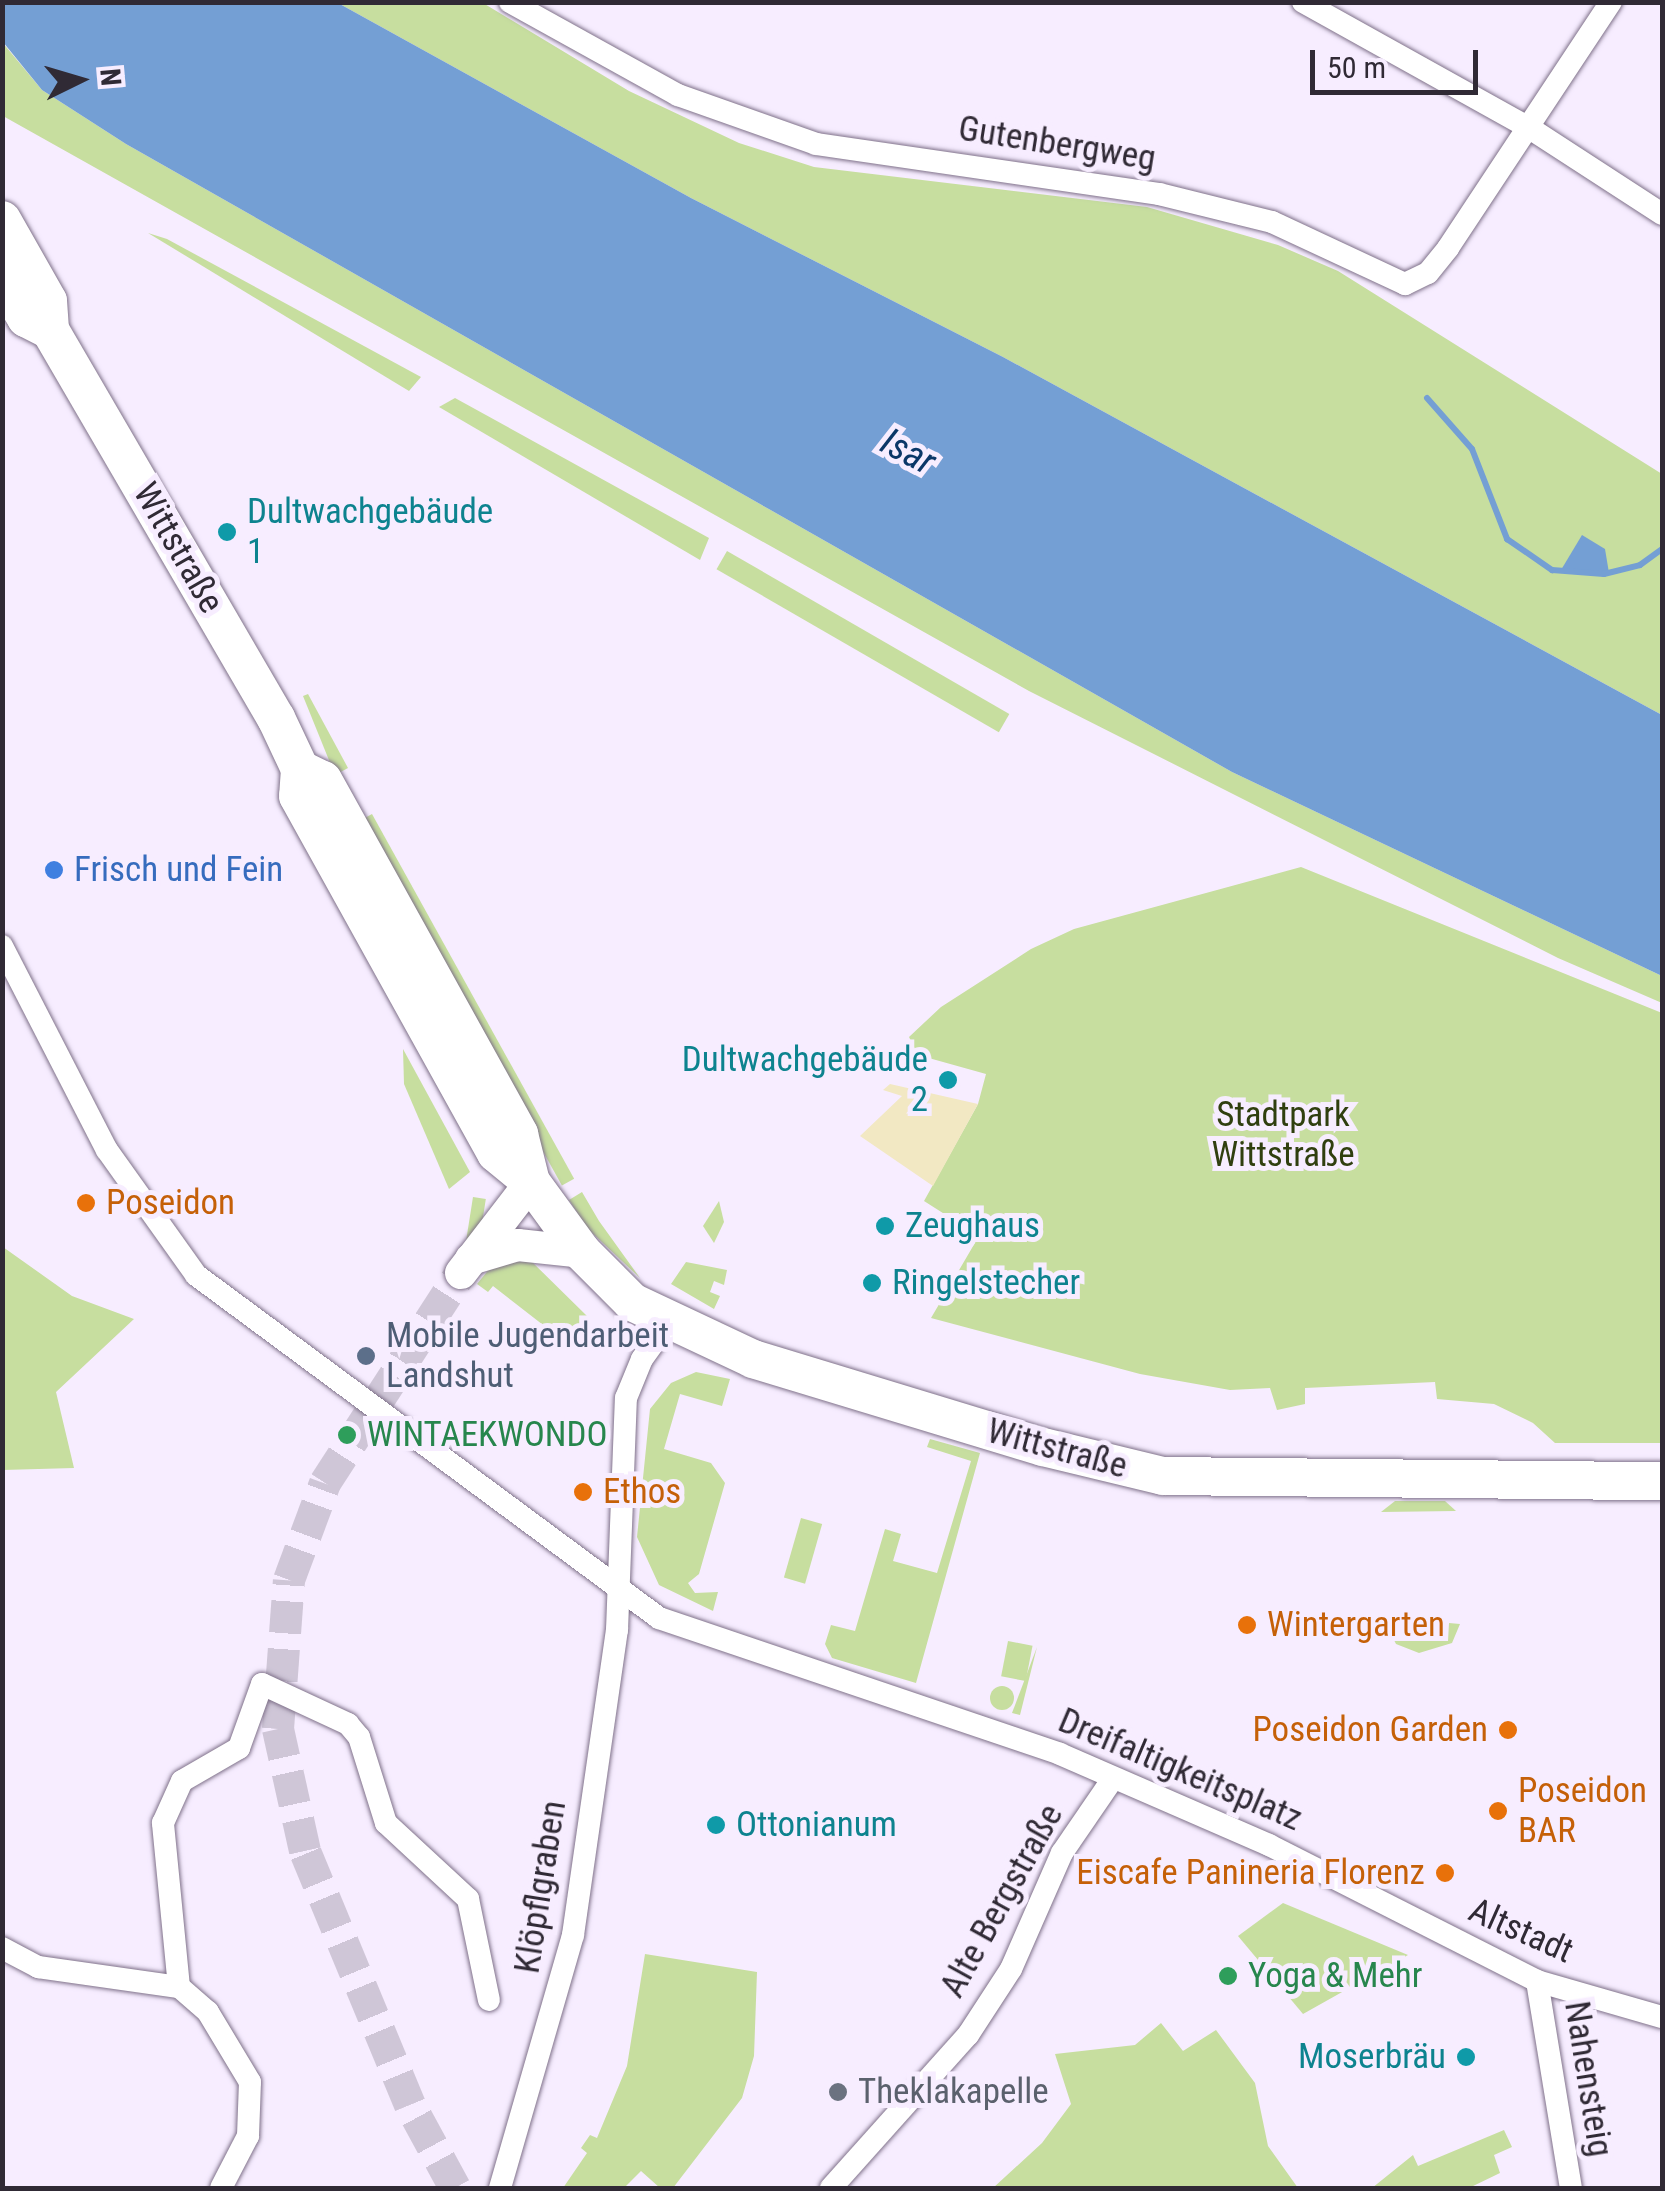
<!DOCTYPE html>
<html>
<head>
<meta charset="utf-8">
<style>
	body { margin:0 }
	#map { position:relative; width:1665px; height:2191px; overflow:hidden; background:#f7edff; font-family:"Roboto Condensed",sans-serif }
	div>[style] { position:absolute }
	.green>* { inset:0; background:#c7de9f; transform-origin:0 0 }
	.round { border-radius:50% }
	.sand>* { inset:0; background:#f2e8c3 }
	.water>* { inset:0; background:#749fd4 }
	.stream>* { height:6px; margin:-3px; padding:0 3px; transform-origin:3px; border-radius:3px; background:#749fd4 }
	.secondary-tunnel>* { height:32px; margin-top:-16px; transform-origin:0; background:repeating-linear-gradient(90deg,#cfc6d7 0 32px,transparent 0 48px) }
	.roads { filter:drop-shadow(0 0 2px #7f718a) drop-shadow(0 0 2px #7f718a) }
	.minor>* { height:22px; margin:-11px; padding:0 11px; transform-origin:11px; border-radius:11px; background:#fff }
	.secondary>* { height:32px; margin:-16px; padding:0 16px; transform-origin:16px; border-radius:16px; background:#fff }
	.primary>* { height:38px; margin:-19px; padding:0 19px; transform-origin:19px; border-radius:19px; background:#fff }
	.dots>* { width:28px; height:28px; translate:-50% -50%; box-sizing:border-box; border:5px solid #f7edff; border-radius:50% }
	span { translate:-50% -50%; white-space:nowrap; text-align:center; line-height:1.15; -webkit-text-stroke:10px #f7edff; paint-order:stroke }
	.street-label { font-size:35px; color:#302a35 }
	.culture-label { font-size:35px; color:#0d838f }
	.left { translate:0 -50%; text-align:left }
	.right { translate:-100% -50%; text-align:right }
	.shop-label { font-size:35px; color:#366cbe }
	.park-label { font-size:35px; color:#303f0f }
	.food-label { font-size:35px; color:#c56008 }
	.service-label { font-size:35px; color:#4e5e75 }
	.leisure-label { font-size:35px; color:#27864d }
	.worship-label { font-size:35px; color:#5b616d }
	.water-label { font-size:38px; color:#0b3768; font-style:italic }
	.frame { position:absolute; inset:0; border:5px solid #302a35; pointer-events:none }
	.north { position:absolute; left:30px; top:30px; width:100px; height:100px; -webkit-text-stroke:8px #f7edff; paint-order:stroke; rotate:85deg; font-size:28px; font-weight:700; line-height:40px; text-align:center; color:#302a35 }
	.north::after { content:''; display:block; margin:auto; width:35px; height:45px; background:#302a35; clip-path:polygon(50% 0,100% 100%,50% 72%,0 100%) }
	.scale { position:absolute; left:1310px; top:50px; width:168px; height:45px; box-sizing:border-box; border:5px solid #302a35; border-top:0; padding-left:12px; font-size:30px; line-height:35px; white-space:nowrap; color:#302a35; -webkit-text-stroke:8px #f7edff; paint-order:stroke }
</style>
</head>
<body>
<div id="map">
	<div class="green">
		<i style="clip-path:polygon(338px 3px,483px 3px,629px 91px,739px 143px,814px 167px,1147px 207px,1278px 245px,1338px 271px,1662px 474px,1662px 715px,1003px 357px,691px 198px)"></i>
		<i style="clip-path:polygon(2px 42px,42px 90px,126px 144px,1232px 772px,1662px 976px,1662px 1003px,1558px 958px,1029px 691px,3px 116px)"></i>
		<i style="clip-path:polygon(148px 233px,167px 239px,421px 377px,409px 391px)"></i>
		<i style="clip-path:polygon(455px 398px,709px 538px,700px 560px,439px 407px)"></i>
		<i style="left:727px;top:551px;width:326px;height:21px;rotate:30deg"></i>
		<i style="clip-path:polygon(308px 694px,348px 768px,335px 775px,303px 696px)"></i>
		<i style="left:372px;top:814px;width:417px;height:14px;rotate:61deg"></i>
		<i style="clip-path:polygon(1301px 867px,1662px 1013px,1662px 1443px,1555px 1443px,1533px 1423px,1494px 1404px,1437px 1399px,1435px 1382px,1305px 1388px,1305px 1404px,1277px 1410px,1270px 1388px,1230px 1390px,1140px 1374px,931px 1318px,979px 1236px,924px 1201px,978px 1104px,986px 1074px,918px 1055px,909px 1037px,941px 1007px,1031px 949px,1074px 929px)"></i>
		<i style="clip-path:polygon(403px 1049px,470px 1172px,449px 1189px,404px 1084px)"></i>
		<i style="clip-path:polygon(582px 1192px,599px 1221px,640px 1278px,587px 1228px,569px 1200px)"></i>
		<i style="left:473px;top:1197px;width:13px;height:70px;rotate:9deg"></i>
		<i style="clip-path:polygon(719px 1201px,724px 1222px,714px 1243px,703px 1226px)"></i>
		<i style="clip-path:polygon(3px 1247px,72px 1296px,134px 1319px,56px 1392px,74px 1468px,3px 1470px)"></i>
		<i style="clip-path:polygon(525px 1255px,587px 1316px,565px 1342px,493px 1286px,488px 1292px,477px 1284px,495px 1262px)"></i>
		<i style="clip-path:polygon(686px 1262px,727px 1270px,724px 1285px,714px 1281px,710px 1292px,720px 1296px,714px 1309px,671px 1284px)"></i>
		<i style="clip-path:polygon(696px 1372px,730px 1379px,722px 1406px,680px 1394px,664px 1449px,711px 1463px,725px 1483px,699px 1574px,688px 1583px,695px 1593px,718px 1592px,713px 1611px,659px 1585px,637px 1537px,650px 1409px,671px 1383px)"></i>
		<i style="clip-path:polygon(930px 1439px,980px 1453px,916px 1683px,832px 1658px,825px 1644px,831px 1625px,855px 1631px,885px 1529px,901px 1534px,893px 1561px,937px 1573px,971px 1461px,927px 1447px)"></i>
		<i style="clip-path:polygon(1395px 1501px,1445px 1501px,1456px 1511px,1381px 1512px)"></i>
		<i style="left:801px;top:1518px;width:22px;height:62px;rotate:16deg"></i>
		<i style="clip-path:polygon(1385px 1622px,1396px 1623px,1396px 1641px,1448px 1641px,1449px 1623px,1460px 1624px,1452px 1643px,1419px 1653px,1396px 1644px)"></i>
		<i style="left:1008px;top:1641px;width:25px;height:36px;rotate:11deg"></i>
		<i style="clip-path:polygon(1037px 1647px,1020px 1715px,1012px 1713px)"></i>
		<i class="round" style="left:990px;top:1686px;width:24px;height:24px"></i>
		<i style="clip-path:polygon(1283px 1903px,1408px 1955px,1303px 2014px,1238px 1936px)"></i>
		<i style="clip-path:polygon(645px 1954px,757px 1972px,754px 2056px,742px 2098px,673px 2188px,660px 2188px,641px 2171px,624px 2188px,563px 2188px,587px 2153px,581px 2148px,590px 2135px,597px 2138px,627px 2066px)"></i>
		<i style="clip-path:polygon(1161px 2023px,1183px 2051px,1216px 2030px,1255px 2083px,1268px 2146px,1298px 2188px,993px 2188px,1042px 2143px,1071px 2104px,1055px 2054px,1135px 2045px)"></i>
		<i style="clip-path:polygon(1504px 2130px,1512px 2147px,1494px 2155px,1500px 2173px,1469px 2188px,1372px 2188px,1413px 2155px,1418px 2166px)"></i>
	</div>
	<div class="sand">
		<i style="clip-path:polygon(890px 1084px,978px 1104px,933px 1186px,860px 1136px,902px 1096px,883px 1090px)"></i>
	</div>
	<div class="water">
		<i style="clip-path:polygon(3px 2px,338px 3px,691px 198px,1003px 357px,1662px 715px,1662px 976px,1232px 772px,126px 144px,42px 90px,3px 42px)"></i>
		<i style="clip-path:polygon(1582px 535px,1605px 549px,1609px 573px,1561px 570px)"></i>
	</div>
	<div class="stream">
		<i style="left:1427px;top:398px;width:68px;rotate:48.6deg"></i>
		<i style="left:1472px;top:449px;width:97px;rotate:68.7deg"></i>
		<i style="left:1507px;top:539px;width:55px;rotate:34.6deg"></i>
		<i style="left:1552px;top:570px;width:52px;rotate:4.4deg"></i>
		<i style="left:1604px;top:574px;width:37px;rotate:-14deg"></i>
		<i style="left:1640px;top:565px;width:27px;rotate:-36deg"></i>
	</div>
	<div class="secondary-tunnel">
		<i style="left:455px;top:2188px;width:94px;rotate:-118.5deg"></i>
		<i style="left:410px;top:2105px;width:275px;rotate:-112.5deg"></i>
		<i style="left:305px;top:1851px;width:125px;rotate:-102.5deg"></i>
		<i style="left:278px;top:1729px;width:149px;rotate:-85.8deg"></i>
		<i style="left:289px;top:1580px;width:103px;rotate:-69.6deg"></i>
		<i style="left:325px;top:1483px;width:250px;rotate:-57.1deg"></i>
	</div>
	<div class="roads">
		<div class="minor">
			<i style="left:510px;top:2px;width:192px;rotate:29deg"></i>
			<i style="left:678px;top:95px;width:146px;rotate:19.5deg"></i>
			<i style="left:816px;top:144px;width:347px;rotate:8.3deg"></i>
			<i style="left:1159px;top:194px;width:116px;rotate:13.9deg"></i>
			<i style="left:1272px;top:222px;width:147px;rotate:25deg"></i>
			<i style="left:1405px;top:284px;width:25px;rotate:-26deg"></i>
			<i style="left:1428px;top:273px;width:32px;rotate:-51deg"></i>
			<i style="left:1448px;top:248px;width:295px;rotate:-56.5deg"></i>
			<i style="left:1303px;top:2px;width:257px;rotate:29.1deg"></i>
			<i style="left:1528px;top:127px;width:160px;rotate:33deg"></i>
			<i style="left:2px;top:946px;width:229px;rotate:62.8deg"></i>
			<i style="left:107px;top:1150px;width:153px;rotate:54.5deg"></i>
			<i style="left:196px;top:1275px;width:576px;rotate:36.53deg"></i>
			<i style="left:659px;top:1618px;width:423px;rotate:18.7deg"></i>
			<i style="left:1060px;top:1754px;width:228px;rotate:23.5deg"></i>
			<i style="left:1269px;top:1845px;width:301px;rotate:26.9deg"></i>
			<i style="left:1537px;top:1981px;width:130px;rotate:16.1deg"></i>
			<i style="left:2px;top:1948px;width:41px;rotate:27.8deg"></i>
			<i style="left:38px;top:1967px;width:142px;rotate:8.1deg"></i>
			<i style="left:1537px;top:1981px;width:210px;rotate:80.7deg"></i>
			<i style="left:221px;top:2188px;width:59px;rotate:-62.6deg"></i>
			<i style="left:248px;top:2136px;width:54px;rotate:-87.9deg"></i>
			<i style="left:250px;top:2082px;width:82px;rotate:-121deg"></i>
			<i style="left:208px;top:2012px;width:38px;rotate:-139deg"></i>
			<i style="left:179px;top:1987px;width:165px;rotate:-95.6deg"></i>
			<i style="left:163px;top:1823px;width:46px;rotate:-65.7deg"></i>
			<i style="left:182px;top:1781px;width:66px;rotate:-30.1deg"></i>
			<i style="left:239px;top:1748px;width:68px;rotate:-70.2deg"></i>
			<i style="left:262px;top:1684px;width:95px;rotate:24.9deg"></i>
			<i style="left:348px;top:1724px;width:17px;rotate:50deg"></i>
			<i style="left:359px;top:1737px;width:90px;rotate:72.6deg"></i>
			<i style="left:386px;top:1823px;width:112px;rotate:42.8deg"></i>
			<i style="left:468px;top:1899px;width:103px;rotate:78.3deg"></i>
			<i style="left:500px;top:2188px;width:263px;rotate:-73.9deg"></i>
			<i style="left:573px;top:1935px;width:308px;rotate:-81.8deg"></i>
			<i style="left:617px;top:1630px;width:232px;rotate:-87.8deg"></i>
			<i style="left:626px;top:1398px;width:42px;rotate:-67.7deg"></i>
			<i style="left:642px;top:1359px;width:44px;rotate:-54.2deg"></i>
			<i style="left:831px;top:2188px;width:205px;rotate:-48.2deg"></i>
			<i style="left:968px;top:2035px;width:79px;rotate:-56.9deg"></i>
			<i style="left:1011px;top:1969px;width:127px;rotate:-66.3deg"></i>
			<i style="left:1062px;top:1853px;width:88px;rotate:-55.6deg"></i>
		</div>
		<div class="secondary">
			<i style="left:471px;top:1259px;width:49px;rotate:-16.6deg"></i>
			<i style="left:518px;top:1245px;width:64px;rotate:6.2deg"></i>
			<i style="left:461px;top:1273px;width:115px;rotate:-52.4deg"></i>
		</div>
		<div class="primary">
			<i style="left:2px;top:220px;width:93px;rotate:60.4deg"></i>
			<i style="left:48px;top:301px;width:29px;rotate:86deg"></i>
			<i style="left:50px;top:330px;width:449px;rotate:59.8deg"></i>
			<i style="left:276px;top:718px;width:56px;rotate:64.8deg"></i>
			<i style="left:300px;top:769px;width:27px;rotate:94deg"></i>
			<i style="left:298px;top:796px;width:408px;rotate:61deg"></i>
			<i style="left:496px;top:1153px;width:45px;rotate:39.6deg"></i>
			<i style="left:531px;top:1182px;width:87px;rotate:53.9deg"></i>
			<i style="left:582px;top:1252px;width:71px;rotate:45deg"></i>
			<i style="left:632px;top:1302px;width:134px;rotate:25.2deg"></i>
			<i style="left:753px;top:1359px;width:303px;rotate:16.9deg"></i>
			<i style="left:1043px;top:1447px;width:123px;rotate:13.6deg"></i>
			<i style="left:1163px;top:1476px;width:499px;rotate:0.6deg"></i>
			<i style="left:2px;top:278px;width:47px;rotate:59deg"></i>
			<i style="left:26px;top:318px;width:27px;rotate:27deg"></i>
			<i style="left:300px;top:769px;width:25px;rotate:26deg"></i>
			<i style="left:323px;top:780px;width:405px;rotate:61deg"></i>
			<i style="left:519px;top:1134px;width:49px;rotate:76deg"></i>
		</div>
	</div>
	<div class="dots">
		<i style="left:227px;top:532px;background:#0f9aa8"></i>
		<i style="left:54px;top:870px;background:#3f7fe0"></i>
		<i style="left:948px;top:1080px;background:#0f9aa8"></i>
		<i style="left:86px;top:1203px;background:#e8710a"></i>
		<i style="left:885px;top:1226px;background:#0f9aa8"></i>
		<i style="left:872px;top:1283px;background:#0f9aa8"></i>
		<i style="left:366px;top:1356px;background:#5c6f8a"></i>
		<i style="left:347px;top:1435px;background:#2e9e5b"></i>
		<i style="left:583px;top:1492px;background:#e8710a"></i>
		<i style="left:1247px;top:1625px;background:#e8710a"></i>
		<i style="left:1508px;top:1730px;background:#e8710a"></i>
		<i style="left:1498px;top:1811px;background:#e8710a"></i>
		<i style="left:716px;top:1825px;background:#0f9aa8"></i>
		<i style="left:1445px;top:1873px;background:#e8710a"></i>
		<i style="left:1228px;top:1976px;background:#2e9e5b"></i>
		<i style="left:1466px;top:2057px;background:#0f9aa8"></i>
		<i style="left:838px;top:2092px;background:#6b7280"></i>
	</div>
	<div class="street-label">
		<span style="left:1057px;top:144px;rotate:9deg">Gutenbergweg</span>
		<span style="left:178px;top:548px;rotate:60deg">Wittstraße</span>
		<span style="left:1057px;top:1449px;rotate:15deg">Wittstraße</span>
		<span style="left:1180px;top:1770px;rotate:23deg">Dreifaltigkeitsplatz</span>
		<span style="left:541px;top:1887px;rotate:-81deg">Klöpflgraben</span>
		<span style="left:1002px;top:1901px;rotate:-61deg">Alte Bergstraße</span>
		<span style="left:1521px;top:1931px;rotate:24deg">Altstadt</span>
		<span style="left:1588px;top:2079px;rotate:81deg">Nahensteig</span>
	</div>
	<div class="culture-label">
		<span class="left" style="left:247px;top:532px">Dultwachgebäude<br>1</span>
		<span class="right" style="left:928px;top:1080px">Dultwachgebäude<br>2</span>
		<span class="left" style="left:905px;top:1226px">Zeughaus</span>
		<span class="left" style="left:892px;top:1283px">Ringelstecher</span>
		<span class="left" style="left:736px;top:1825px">Ottonianum</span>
		<span class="right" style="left:1446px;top:2057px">Moserbräu</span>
	</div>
	<div class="shop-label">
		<span class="left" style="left:74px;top:870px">Frisch und Fein</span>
	</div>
	<div class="park-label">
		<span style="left:1283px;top:1135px">Stadtpark<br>Wittstraße</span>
	</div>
	<div class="food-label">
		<span class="left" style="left:106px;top:1203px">Poseidon</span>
		<span class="left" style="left:603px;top:1492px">Ethos</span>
		<span class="left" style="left:1267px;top:1625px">Wintergarten</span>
		<span class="right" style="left:1488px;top:1730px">Poseidon Garden</span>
		<span class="left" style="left:1518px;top:1811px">Poseidon<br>BAR</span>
		<span class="right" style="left:1425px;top:1873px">Eiscafe Panineria Florenz</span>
	</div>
	<div class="service-label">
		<span class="left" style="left:386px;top:1356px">Mobile Jugendarbeit<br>Landshut</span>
	</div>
	<div class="leisure-label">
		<span class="left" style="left:367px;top:1435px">WINTAEKWONDO</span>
		<span class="left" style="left:1248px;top:1976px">Yoga &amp; Mehr</span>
	</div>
	<div class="worship-label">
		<span class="left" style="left:858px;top:2092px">Theklakapelle</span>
	</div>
	<div class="water-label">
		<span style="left:908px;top:452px;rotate:28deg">Isar</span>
	</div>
	<div class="frame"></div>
	<div class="north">N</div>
	<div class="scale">50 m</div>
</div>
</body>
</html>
